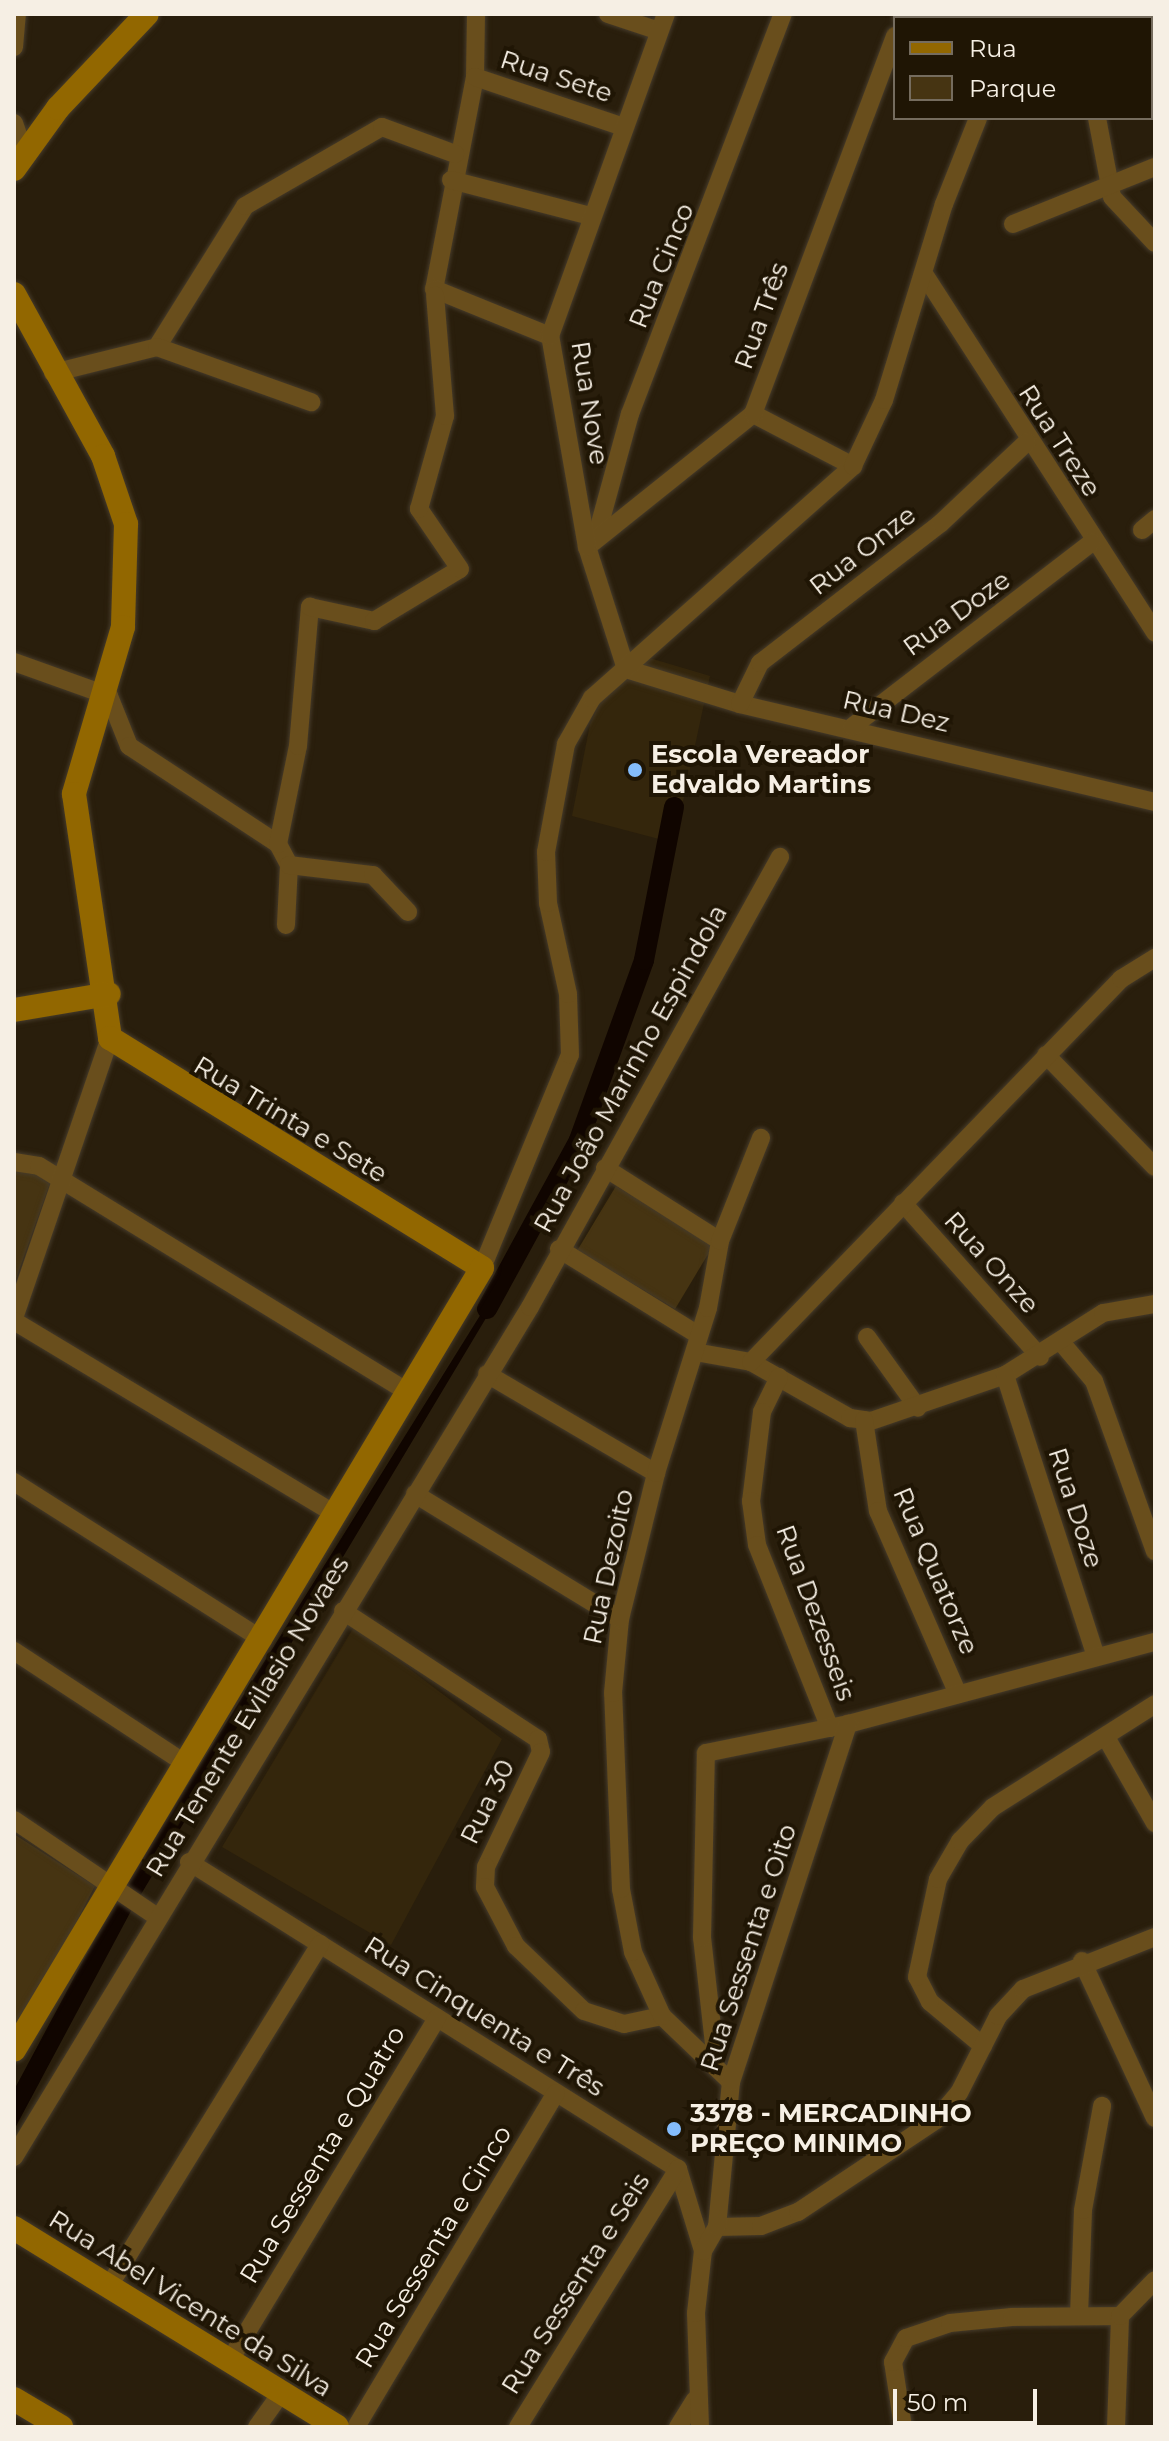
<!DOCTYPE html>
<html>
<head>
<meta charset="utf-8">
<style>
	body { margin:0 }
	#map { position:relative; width:1169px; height:2441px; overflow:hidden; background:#291e0c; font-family:Montserrat,sans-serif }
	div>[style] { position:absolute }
	.built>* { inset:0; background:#34260c }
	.green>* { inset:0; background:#463412; transform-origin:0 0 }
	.water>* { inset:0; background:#100500 }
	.canal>* { height:20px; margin:-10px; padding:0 10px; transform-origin:10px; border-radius:10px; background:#100500 }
	.roads { filter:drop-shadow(0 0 2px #463b2a) drop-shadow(0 0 2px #463b2a) }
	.street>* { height:18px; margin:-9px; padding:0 9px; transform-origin:9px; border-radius:9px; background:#694e1c }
	.secondary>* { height:24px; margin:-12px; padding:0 12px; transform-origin:12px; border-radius:12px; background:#926700 }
	.dots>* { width:22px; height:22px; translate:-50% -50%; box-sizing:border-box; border:4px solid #1f1504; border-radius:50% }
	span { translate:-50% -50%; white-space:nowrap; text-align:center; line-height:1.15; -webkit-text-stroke:8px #1f1504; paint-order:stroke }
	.street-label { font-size:26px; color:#f6efe4 }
	.poi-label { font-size:26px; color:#f6efe4; font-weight:700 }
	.left { translate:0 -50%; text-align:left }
	.frame { position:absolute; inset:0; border:16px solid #f6efe4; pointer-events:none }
	.legend { position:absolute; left:893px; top:16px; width:260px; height:104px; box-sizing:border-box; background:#1f1504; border:2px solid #756c5e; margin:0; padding:10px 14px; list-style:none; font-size:24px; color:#f6efe4 }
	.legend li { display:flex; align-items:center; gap:16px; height:40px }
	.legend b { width:40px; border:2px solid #756c5e }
	.scale { position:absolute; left:893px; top:2389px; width:144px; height:36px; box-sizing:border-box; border:4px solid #f6efe4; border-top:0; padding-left:10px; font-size:24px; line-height:28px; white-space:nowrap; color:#f6efe4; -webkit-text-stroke:6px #1f1504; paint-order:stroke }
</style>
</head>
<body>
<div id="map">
	<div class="built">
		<i style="clip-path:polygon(626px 651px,710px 676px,674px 843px,572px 816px,590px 724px)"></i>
		<i style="clip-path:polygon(354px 1627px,502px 1739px,391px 1945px,222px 1847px)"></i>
	</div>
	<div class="green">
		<i style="clip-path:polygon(34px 1164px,50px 1183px,14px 1285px,14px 1167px)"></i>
		<i style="left:616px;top:1186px;width:114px;height:75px;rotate:31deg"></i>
		<i style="clip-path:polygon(14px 1834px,95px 1886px,14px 2042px)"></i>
	</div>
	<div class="water">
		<i style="clip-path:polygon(499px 1285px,504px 1288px,131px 1911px,14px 2130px,14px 2090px,114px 1903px)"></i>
	</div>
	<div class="canal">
		<i style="left:487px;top:1309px;width:192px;rotate:-61.4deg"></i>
		<i style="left:579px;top:1140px;width:191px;rotate:-70.1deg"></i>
		<i style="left:644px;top:960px;width:156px;rotate:-78.9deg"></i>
	</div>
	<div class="roads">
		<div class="street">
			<i style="left:476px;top:14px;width:63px;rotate:90.9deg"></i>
			<i style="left:475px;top:77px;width:216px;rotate:100.9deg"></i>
			<i style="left:434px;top:289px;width:125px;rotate:22.1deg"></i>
			<i style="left:608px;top:14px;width:54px;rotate:18.4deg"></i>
			<i style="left:902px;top:18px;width:4px;rotate:-76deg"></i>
			<i style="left:1012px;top:18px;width:4px;rotate:-90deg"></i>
			<i style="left:1091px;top:18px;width:5px;rotate:-53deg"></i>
			<i style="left:14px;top:47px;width:33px;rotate:-85deg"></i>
			<i style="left:475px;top:77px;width:154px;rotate:18.6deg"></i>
			<i style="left:1097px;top:118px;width:80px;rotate:79.2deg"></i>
			<i style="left:1112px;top:197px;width:63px;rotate:46.9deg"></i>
			<i style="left:14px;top:123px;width:28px;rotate:71deg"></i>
			<i style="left:451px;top:180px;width:144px;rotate:14.5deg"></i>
			<i style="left:1013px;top:224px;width:153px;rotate:-21.9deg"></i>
			<i style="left:924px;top:274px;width:427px;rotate:57.2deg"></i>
			<i style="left:157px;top:347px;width:166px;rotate:-58deg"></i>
			<i style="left:245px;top:206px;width:158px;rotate:-30deg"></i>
			<i style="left:382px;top:127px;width:78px;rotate:20.3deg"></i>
			<i style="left:53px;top:373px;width:107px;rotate:-14deg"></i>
			<i style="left:157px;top:347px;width:164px;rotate:19.7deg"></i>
			<i style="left:753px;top:414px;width:113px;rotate:27.5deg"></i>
			<i style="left:1142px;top:530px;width:17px;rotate:-40deg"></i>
			<i style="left:596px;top:538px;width:129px;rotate:-74.7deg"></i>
			<i style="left:630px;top:414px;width:428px;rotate:-69.1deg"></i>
			<i style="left:587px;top:547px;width:213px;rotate:-38.7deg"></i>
			<i style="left:753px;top:414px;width:404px;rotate:-69.4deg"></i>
			<i style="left:14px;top:662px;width:101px;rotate:19.7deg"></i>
			<i style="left:109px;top:696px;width:54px;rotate:68.2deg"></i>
			<i style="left:129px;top:746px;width:178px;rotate:33.3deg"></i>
			<i style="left:278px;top:844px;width:24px;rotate:62deg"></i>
			<i style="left:289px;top:865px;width:60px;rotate:92.9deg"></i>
			<i style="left:626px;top:669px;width:128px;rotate:-107.7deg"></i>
			<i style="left:587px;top:547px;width:214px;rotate:-99.9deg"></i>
			<i style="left:550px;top:336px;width:342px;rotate:-70.2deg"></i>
			<i style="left:626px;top:669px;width:119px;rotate:17.1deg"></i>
			<i style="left:740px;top:704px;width:426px;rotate:13.3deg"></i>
			<i style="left:740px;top:704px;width:46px;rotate:-64deg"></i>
			<i style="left:760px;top:663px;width:229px;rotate:-37.7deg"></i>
			<i style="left:941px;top:523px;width:118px;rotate:-43.3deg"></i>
			<i style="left:852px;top:727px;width:303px;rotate:-37.6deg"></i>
			<i style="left:278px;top:844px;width:100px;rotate:-78.5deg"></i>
			<i style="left:298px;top:746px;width:140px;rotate:-85.1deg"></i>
			<i style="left:310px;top:607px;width:66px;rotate:12.3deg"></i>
			<i style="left:374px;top:621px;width:100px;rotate:-31.2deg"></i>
			<i style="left:460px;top:569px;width:73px;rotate:-124.3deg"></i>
			<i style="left:419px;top:509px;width:97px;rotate:-74.4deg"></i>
			<i style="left:445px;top:416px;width:121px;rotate:-94.7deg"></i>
			<i style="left:289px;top:865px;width:85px;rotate:6.8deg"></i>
			<i style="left:373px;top:875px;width:51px;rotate:46.6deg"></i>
			<i style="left:1046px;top:1055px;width:156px;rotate:45.8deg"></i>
			<i style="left:14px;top:1162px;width:25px;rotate:9deg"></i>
			<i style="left:39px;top:1166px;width:435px;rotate:31.5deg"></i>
			<i style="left:605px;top:1168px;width:136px;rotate:32.4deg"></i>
			<i style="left:903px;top:1203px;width:206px;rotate:48.3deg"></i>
			<i style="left:559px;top:1249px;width:163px;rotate:31.7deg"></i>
			<i style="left:482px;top:1268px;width:230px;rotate:-67.6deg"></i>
			<i style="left:570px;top:1055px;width:61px;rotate:-91.9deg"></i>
			<i style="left:568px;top:994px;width:93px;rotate:-102.4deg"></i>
			<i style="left:548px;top:903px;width:51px;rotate:-92.2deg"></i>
			<i style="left:546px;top:852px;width:110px;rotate:-79.5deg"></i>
			<i style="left:566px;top:744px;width:53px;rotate:-60.5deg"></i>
			<i style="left:592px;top:698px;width:349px;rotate:-41.6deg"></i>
			<i style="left:853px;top:466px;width:73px;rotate:-64.8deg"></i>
			<i style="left:884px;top:400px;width:205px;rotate:-73deg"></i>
			<i style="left:944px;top:204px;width:92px;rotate:-68.4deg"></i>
			<i style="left:14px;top:1318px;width:296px;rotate:-71.1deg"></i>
			<i style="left:14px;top:1321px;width:377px;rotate:31deg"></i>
			<i style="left:867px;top:1337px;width:87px;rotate:54.3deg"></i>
			<i style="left:1061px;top:1342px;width:51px;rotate:49.8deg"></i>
			<i style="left:1094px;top:1381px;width:181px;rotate:70.3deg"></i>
			<i style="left:695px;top:1352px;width:57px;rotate:10.1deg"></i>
			<i style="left:751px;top:1362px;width:114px;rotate:29.5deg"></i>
			<i style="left:850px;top:1418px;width:21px;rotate:8deg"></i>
			<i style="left:871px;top:1421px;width:142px;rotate:-18.9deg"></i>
			<i style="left:1005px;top:1375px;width:116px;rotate:-32.3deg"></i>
			<i style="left:1103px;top:1313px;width:53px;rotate:-9.8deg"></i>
			<i style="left:751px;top:1362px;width:533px;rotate:-45.99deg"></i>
			<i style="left:1121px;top:979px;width:40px;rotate:-32deg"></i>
			<i style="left:487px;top:1374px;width:196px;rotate:30.4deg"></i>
			<i style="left:1005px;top:1375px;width:295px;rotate:72.1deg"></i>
			<i style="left:779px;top:1377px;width:39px;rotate:116deg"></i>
			<i style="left:762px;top:1412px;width:90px;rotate:97deg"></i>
			<i style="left:751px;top:1501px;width:44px;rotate:82.2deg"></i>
			<i style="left:757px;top:1545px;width:197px;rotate:68.3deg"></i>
			<i style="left:864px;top:1420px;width:92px;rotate:81.3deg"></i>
			<i style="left:878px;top:1511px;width:200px;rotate:66.4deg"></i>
			<i style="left:14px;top:1482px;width:295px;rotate:32.4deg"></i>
			<i style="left:415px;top:1494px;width:240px;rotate:31.4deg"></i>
			<i style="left:343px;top:1611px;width:233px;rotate:33.3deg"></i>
			<i style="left:538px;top:1739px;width:13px;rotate:77deg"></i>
			<i style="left:541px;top:1752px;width:127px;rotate:115.6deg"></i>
			<i style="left:486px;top:1867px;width:20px;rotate:93deg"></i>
			<i style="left:485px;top:1887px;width:67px;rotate:62.3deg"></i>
			<i style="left:516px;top:1946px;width:94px;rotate:43.7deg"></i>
			<i style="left:584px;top:2011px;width:42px;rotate:18deg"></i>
			<i style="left:624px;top:2024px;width:39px;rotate:-12deg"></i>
			<i style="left:14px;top:1651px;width:206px;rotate:33.3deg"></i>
			<i style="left:1107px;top:1739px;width:97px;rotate:60.3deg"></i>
			<i style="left:14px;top:1820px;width:173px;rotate:34.1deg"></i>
			<i style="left:189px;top:1862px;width:577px;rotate:32.12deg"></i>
			<i style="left:678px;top:2169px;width:86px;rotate:73deg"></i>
			<i style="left:1082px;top:1961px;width:173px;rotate:65.1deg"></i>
			<i style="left:983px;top:2046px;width:69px;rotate:-140.3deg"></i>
			<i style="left:930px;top:2002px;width:28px;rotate:-117deg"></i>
			<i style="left:917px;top:1977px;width:100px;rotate:-77.9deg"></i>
			<i style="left:938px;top:1879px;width:44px;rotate:-59.9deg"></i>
			<i style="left:960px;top:1841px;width:47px;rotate:-45.9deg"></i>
			<i style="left:993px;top:1807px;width:192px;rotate:-32.4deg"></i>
			<i style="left:715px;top:2053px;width:116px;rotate:-96.4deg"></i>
			<i style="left:702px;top:1938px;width:185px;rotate:-88.8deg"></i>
			<i style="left:706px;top:1753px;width:145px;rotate:-11.5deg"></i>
			<i style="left:848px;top:1724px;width:318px;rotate:-15deg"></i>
			<i style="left:731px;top:2082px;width:95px;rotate:-136.3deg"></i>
			<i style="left:662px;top:2016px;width:70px;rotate:-114.4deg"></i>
			<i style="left:633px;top:1952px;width:64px;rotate:-100.8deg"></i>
			<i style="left:621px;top:1889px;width:196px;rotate:-92.3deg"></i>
			<i style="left:613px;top:1693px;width:74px;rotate:-84.6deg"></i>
			<i style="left:620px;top:1619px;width:150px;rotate:-76.1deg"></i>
			<i style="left:656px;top:1473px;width:173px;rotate:-72.5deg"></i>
			<i style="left:708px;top:1308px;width:68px;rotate:-79.8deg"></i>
			<i style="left:720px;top:1241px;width:111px;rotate:-68.3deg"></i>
			<i style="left:14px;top:2157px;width:994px;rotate:-58.74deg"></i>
			<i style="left:530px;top:1307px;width:515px;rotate:-60.95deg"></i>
			<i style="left:717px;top:2227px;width:44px;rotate:-1.3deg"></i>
			<i style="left:761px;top:2226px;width:40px;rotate:-21deg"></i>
			<i style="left:798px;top:2212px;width:166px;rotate:-33.7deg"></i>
			<i style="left:936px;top:2120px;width:35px;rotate:-50deg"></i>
			<i style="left:959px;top:2093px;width:86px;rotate:-63.1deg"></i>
			<i style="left:998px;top:2016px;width:37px;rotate:-47deg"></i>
			<i style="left:1023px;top:1989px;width:142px;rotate:-21.5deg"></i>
			<i style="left:109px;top:2286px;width:402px;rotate:-58.3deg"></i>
			<i style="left:1079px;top:2315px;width:105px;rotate:-87.8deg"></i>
			<i style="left:1083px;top:2210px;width:106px;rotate:-79.6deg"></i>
			<i style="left:230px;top:2360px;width:400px;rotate:-58.8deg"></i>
			<i style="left:257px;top:2427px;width:43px;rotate:-54.5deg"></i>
			<i style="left:356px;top:2427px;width:389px;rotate:-59.1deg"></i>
			<i style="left:518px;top:2427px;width:304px;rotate:-58.2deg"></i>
			<i style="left:678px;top:2427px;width:32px;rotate:-58deg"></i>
			<i style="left:700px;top:2427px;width:114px;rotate:-92deg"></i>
			<i style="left:696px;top:2313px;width:62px;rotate:-83.6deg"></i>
			<i style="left:703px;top:2251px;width:28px;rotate:-60deg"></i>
			<i style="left:717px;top:2227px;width:146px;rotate:-84.5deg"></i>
			<i style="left:731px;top:2082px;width:377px;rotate:-71.9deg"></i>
			<i style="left:903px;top:2427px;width:66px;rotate:-98.7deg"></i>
			<i style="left:893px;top:2362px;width:27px;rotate:-62deg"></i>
			<i style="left:906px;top:2338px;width:46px;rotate:-18.8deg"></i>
			<i style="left:950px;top:2323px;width:62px;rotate:-5.5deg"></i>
			<i style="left:1012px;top:2317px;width:108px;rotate:-0.5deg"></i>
			<i style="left:1116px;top:2427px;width:111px;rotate:-87.9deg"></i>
			<i style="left:1120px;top:2316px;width:50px;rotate:-45.8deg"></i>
		</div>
		<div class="secondary">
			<i style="left:14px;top:169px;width:75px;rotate:-54.2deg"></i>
			<i style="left:58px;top:108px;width:129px;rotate:-46.6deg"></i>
			<i style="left:14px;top:294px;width:185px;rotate:61.2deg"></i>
			<i style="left:103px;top:456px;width:72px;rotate:71.3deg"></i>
			<i style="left:126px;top:524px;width:103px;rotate:91.7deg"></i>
			<i style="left:123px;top:627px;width:174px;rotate:106.4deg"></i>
			<i style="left:74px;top:794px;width:247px;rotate:81.6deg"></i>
			<i style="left:110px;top:1038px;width:437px;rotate:31.7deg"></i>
			<i style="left:482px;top:1268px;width:911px;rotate:120.9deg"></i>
			<i style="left:14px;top:1010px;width:96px;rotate:-9.6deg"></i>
			<i style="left:14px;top:2228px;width:379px;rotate:31.6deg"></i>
			<i style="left:14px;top:2399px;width:55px;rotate:30.8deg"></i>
		</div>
	</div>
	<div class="dots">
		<i style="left:635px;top:770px;background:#84bcfb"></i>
		<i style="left:674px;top:2129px;background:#84bcfb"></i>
	</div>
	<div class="street-label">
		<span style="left:556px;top:77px;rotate:18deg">Rua Sete</span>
		<span style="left:662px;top:266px;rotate:-68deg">Rua Cinco</span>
		<span style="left:762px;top:316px;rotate:-70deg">Rua Três</span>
		<span style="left:589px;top:403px;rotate:81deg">Rua Nove</span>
		<span style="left:1059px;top:441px;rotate:57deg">Rua Treze</span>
		<span style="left:863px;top:551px;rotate:-38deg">Rua Onze</span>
		<span style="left:957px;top:614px;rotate:-36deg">Rua Doze</span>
		<span style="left:896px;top:712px;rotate:13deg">Rua Dez</span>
		<span style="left:631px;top:1069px;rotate:-61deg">Rua João Marinho Espindola</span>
		<span style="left:290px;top:1120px;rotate:31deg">Rua Trinta e Sete</span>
		<span style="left:991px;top:1263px;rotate:48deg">Rua Onze</span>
		<span style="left:1075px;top:1508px;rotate:72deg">Rua Doze</span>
		<span style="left:609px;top:1567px;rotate:-78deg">Rua Dezoito</span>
		<span style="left:935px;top:1571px;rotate:67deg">Rua Quatorze</span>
		<span style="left:815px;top:1613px;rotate:70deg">Rua Dezesseis</span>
		<span style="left:248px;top:1717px;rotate:-59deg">Rua Tenente Evilasio Novaes</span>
		<span style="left:488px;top:1802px;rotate:-64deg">Rua 30</span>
		<span style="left:749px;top:1948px;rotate:-72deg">Rua Sessenta e Oito</span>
		<span style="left:484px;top:2017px;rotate:32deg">Rua Cinquenta e Três</span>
		<span style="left:323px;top:2155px;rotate:-59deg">Rua Sessenta e Quatro</span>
		<span style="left:434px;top:2247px;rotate:-59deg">Rua Sessenta e Cinco</span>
		<span style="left:576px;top:2284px;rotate:-58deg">Rua Sessenta e Seis</span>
		<span style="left:190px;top:2304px;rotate:32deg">Rua Abel Vicente da Silva</span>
	</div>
	<div class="poi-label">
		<span class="left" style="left:651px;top:770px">Escola Vereador<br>Edvaldo Martins</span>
		<span class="left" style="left:690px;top:2129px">3378 - MERCADINHO<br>PREÇO MINIMO</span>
	</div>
	<div class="frame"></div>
	<ul class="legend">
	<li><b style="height:10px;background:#926700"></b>Rua</li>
	<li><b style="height:22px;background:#463412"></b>Parque</li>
	</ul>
	<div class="scale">50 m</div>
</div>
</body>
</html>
